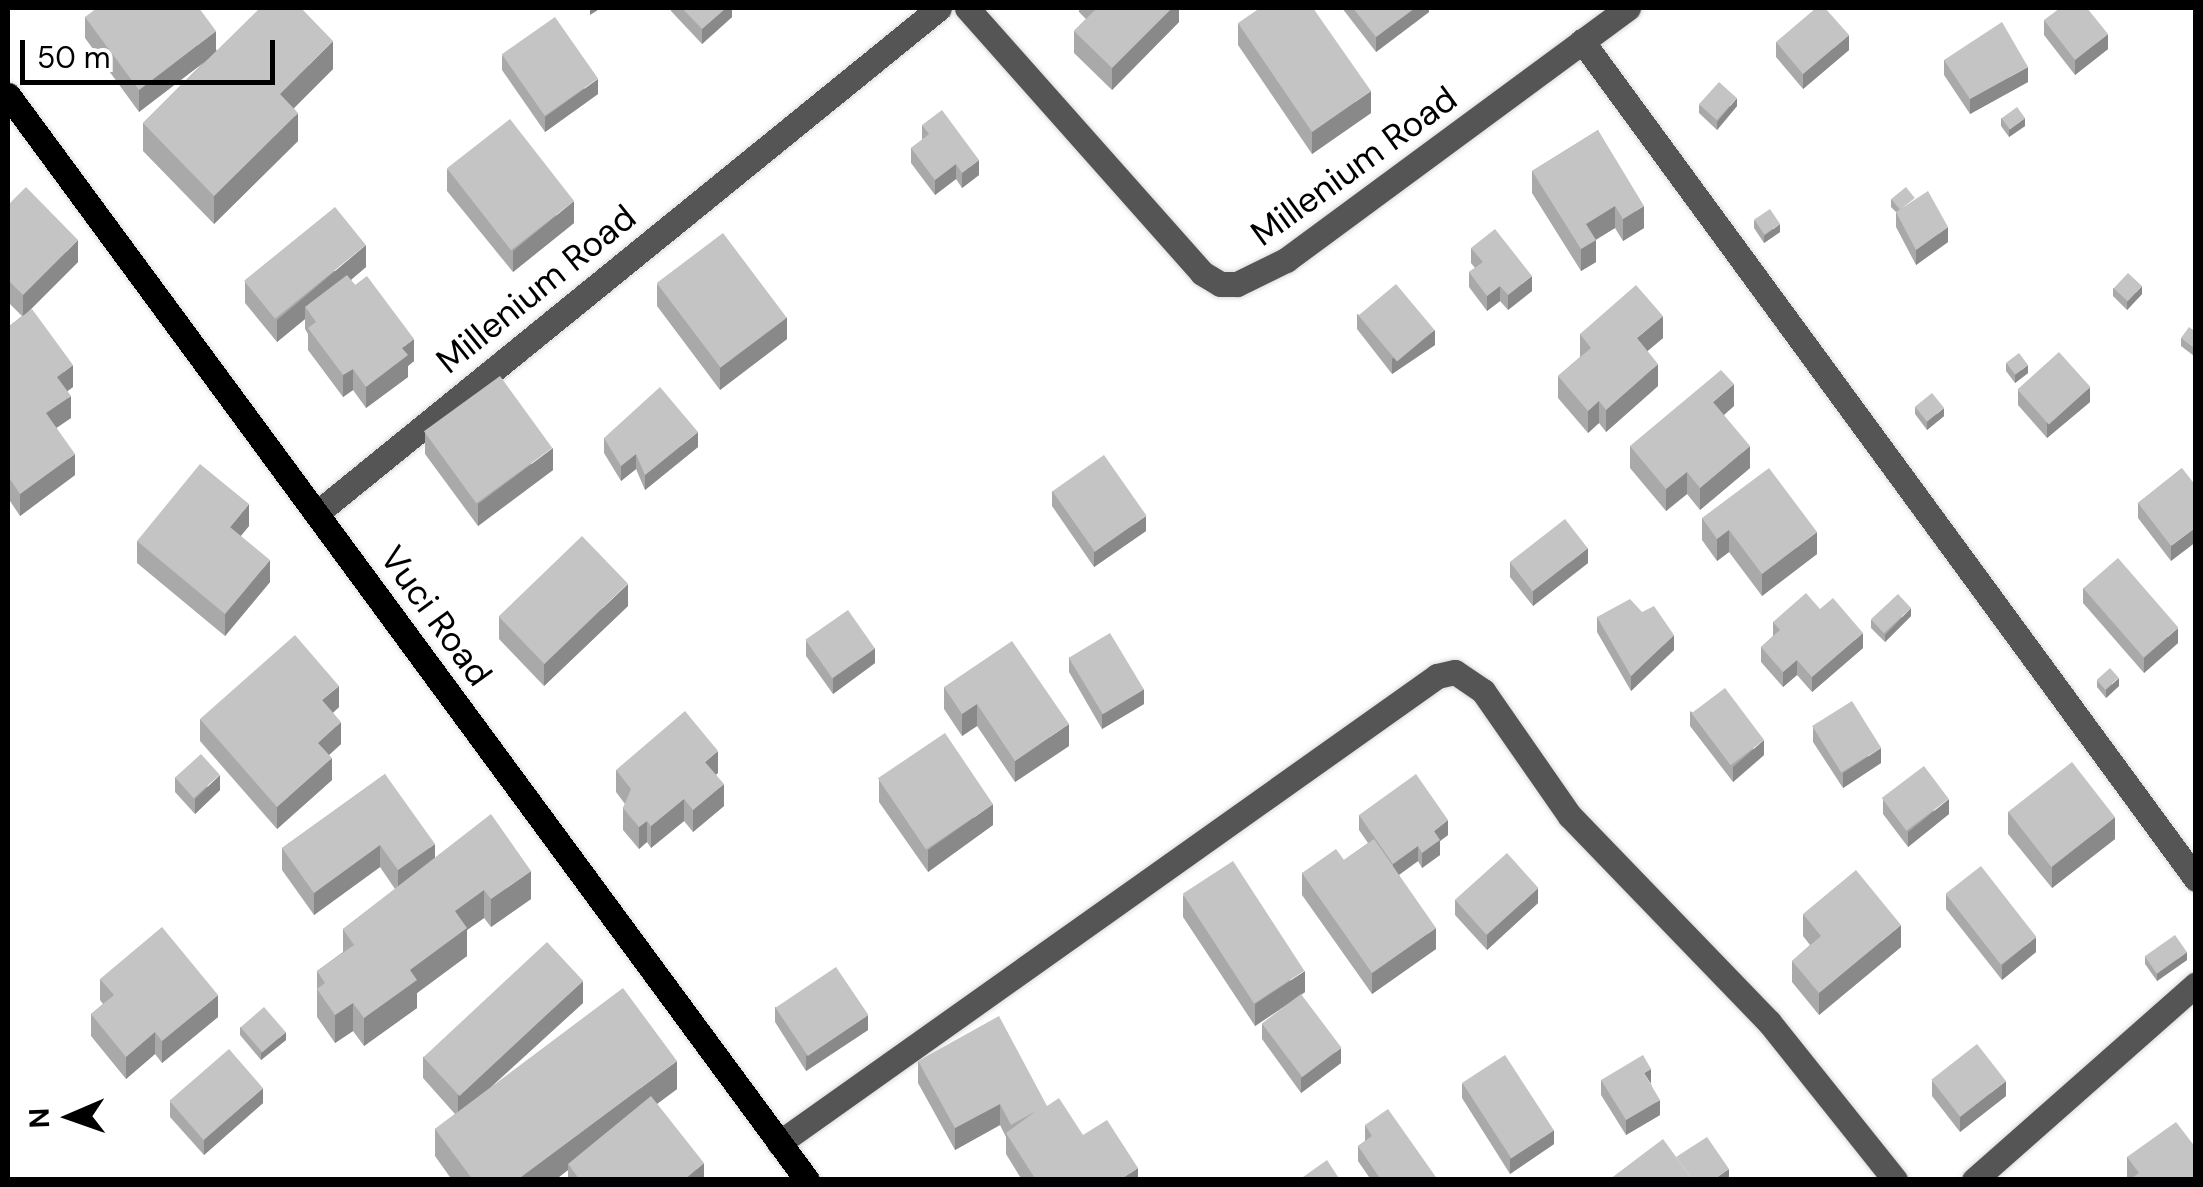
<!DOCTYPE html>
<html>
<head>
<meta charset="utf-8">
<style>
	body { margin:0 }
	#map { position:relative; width:2203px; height:1187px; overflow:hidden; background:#fff; font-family:"DM Sans",sans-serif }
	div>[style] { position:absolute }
	.roads { filter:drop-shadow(0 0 2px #dbdbdb) drop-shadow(0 0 2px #dbdbdb) }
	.minor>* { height:25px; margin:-12.5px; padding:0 12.5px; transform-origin:12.5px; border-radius:12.5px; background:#555 }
	.major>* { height:25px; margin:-12.5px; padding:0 12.5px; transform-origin:12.5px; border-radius:12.5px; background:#000 }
	.wall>* { inset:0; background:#a9a9a9 }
	.shaded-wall>* { inset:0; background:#898989 }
	.building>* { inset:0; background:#c4c4c4; transform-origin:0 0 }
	span { translate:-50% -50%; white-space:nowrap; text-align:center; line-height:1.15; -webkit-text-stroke:9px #fff; paint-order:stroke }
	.street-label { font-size:35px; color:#000 }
	.frame { position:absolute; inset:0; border:10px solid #000; pointer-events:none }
	.north { position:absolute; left:20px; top:1067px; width:100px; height:100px; -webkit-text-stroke:8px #fff; paint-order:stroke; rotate:268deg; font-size:28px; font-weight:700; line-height:40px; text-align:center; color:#000 }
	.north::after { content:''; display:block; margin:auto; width:35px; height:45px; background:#000; clip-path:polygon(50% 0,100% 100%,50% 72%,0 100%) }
	.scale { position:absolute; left:20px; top:40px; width:255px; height:45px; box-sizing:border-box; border:5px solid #000; border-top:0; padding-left:12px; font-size:30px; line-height:35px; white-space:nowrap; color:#000; -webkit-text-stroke:8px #fff; paint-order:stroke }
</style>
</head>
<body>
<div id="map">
	<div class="roads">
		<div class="minor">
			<i style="left:967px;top:8px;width:354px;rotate:48.4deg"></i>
			<i style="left:1202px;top:273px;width:21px;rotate:31deg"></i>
			<i style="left:1220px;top:284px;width:17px"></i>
			<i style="left:1237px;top:284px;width:55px;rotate:-26.1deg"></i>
			<i style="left:1286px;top:260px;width:425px;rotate:-36.4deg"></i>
			<i style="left:1582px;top:41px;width:1039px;rotate:53.77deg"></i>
			<i style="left:317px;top:513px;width:801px;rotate:-39.07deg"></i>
			<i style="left:779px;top:1143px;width:807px;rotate:-35.36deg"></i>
			<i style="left:1437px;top:676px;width:18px;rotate:-13deg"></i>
			<i style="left:1455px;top:672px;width:34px;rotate:34deg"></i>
			<i style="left:1483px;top:691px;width:152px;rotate:55.2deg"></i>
			<i style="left:1570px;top:816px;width:286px;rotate:46deg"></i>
			<i style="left:1769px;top:1022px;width:202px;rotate:51.4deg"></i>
			<i style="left:1974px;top:1180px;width:296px;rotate:-41.4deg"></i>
		</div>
		<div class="major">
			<i style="left:8px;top:95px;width:1347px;rotate:53.63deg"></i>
		</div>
	</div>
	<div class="wall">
		<i style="clip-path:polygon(671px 8px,732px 8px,732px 17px,702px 44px,671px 11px)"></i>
		<i style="clip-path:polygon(1079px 8px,1179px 8px,1179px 22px,1112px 90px,1074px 53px,1074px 31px,1086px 19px,1079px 12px)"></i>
		<i style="clip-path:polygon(1342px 8px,1429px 8px,1429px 12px,1376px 52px)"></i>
		<i style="clip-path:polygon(85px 17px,216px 50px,333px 69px,294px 108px,298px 141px,214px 224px,143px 151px,143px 123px,203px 63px,139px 112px,85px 38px)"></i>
		<i style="clip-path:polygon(2044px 20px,2108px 49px,2075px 75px,2044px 35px)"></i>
		<i style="clip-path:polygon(1238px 23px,1371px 113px,1312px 154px,1238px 45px)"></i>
		<i style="clip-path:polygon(1776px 42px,1849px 50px,1803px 89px,1776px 57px)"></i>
		<i style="clip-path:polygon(502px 55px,598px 94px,545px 132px,502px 70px)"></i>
		<i style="clip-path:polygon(1944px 60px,2028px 82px,1970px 114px,1944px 75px)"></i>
		<i style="clip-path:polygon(1699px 105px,1737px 106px,1717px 130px,1699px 113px)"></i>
		<i style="clip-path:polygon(2001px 118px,2025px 126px,2009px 137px,2001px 126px)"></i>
		<i style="clip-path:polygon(922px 125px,979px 175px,962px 188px,956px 179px,935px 195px,911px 163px,911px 148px,922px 140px)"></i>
		<i style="clip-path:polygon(1598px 130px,1644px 228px,1623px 241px,1615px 228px,1596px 239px,1596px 262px,1581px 271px,1532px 193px,1532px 171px)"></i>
		<i style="clip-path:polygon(447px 169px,574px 223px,513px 272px,447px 191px)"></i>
		<i style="clip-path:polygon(1891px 199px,1948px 242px,1916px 265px,1896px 227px,1896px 212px,1891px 207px)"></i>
		<i style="clip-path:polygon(8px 205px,78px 262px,27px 313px,73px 387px,67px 391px,71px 418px,56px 428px,75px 475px,20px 516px,8px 498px,8px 327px,22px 316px,8px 302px)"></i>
		<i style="clip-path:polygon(1754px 220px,1780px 232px,1764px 243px,1754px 228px)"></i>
		<i style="clip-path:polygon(1471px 248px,1532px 291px,1508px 310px,1500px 301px,1487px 311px,1469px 287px,1469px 272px,1475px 268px,1471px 263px)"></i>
		<i style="clip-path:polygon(366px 267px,351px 280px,414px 361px,408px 366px,408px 377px,366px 408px,353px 390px,343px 397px,308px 350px,308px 334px,305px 329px,305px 319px,277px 342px,245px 303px,245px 282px)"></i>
		<i style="clip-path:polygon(657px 284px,787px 339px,720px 390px,657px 306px)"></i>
		<i style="clip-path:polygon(2113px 288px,2142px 294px,2127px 310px,2113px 296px)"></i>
		<i style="clip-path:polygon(1357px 314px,1435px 345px,1392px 374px,1357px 329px)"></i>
		<i style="clip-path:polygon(2196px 332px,2196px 353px,2194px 356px,2181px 346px,2181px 338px)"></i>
		<i style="clip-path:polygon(1580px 334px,1663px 338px,1647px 351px,1658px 386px,1606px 432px,1599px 423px,1588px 433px,1558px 398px,1558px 376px,1580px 357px)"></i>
		<i style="clip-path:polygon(2006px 363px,2028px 373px,2015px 383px,2006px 371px)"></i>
		<i style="clip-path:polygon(2018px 390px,2090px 402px,2047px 438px,2018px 405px)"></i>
		<i style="clip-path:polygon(1734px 406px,1724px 415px,1750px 468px,1700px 510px,1687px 494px,1666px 511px,1630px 468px,1630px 446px)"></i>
		<i style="clip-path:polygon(1915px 407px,1944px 416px,1927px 430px,1915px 414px)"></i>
		<i style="clip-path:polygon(425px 433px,553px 470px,478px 526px,425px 454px)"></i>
		<i style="clip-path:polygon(604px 438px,698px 447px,645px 490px,636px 469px,621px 481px,604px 453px)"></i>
		<i style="clip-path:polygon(2182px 468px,2171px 561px,2138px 518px,2138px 503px)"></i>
		<i style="clip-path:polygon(1052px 491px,1146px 531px,1094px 567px,1052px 506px)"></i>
		<i style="clip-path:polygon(1702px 518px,1817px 554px,1762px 596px,1729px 552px,1717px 561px,1702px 540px)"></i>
		<i style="clip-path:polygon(249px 526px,241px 536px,270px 582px,225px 636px,137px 563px,137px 541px)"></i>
		<i style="clip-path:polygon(1510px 562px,1588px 563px,1533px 606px,1510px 577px)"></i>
		<i style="clip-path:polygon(2083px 588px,2178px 643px,2144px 673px,2083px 603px)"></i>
		<i style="clip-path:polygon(628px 606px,544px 686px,499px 639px,499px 617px)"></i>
		<i style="clip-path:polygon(1820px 609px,1863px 648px,1812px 692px,1797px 675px,1783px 687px,1761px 662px,1761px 647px,1773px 636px,1773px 622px)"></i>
		<i style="clip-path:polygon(1911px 616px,1885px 642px,1871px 628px,1871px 620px)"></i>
		<i style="clip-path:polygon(1597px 617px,1674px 650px,1631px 691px,1597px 632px)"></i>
		<i style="clip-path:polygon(806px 641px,875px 663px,833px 694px,806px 656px)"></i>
		<i style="clip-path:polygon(1069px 657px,1144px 704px,1102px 729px,1069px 672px)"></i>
		<i style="clip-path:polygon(2097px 680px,2119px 686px,2106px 698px,2097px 687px)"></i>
		<i style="clip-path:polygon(944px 687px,1069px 746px,1015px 782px,977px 726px,962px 736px,944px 709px)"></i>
		<i style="clip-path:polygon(339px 707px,333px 713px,341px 744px,329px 755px,332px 780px,277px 829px,200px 741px,200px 719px)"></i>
		<i style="clip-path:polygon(1690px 711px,1764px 755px,1733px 782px,1690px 726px)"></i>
		<i style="clip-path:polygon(1813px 727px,1881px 763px,1843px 788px,1813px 742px)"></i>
		<i style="clip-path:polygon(616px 770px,718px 773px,716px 774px,724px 806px,693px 832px,684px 821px,651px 848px,647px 842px,639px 849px,623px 830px,623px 808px,625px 804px,616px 792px)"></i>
		<i style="clip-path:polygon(385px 774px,435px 858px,531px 899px,491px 927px,484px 918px,467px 930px,467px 956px,417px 993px,417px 1008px,364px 1046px,353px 1031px,335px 1043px,317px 1017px,317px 971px,343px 952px,343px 929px,395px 889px,380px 867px,314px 915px,282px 870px,282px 848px)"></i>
		<i style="clip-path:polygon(175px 777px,220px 790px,195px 814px,175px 792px)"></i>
		<i style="clip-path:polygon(879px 780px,993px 825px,928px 872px,879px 802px)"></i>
		<i style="clip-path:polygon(1883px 799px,1949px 814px,1908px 847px,1883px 814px)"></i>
		<i style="clip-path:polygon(2008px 812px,2115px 839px,2052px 888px,2008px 834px)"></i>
		<i style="clip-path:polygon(1359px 815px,1448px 835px,1440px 841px,1440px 855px,1422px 868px,1418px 861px,1399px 875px,1436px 949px,1372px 994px,1302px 895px,1302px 873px,1344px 860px,1368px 843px,1359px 830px)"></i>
		<i style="clip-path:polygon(1946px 894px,2036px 952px,2002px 980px,1946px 909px)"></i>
		<i style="clip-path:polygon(1183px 895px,1305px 992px,1301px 995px,1341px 1063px,1301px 1093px,1262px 1039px,1262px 1024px,1290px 1003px,1255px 1026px,1183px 917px)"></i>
		<i style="clip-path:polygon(1455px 900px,1538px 903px,1487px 950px,1455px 915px)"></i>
		<i style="clip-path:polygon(1803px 914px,1901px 947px,1819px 1015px,1792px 982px,1792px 961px,1810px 945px,1803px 936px)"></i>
		<i style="clip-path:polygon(2145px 956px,2187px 960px,2157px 981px,2145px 964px)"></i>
		<i style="clip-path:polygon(100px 979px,218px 1017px,162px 1063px,155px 1054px,126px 1079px,91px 1036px,91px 1014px,103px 1004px,100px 1000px)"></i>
		<i style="clip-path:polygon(583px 1003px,492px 1086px,677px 1089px,657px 1104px,704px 1180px,568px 1180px,568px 1170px,555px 1180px,452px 1180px,435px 1156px,435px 1129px,455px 1114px,423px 1078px,423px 1057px)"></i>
		<i style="clip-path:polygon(775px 1007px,868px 1030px,806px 1071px,775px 1022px)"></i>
		<i style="clip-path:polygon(240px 1027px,286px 1040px,261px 1060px,240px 1035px)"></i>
		<i style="clip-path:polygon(918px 1061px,1047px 1106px,1138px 1180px,1022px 1180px,1006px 1154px,1006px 1137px,1000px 1125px,955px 1150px,918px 1083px)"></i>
		<i style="clip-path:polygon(1601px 1080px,1651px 1084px,1660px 1115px,1626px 1135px,1601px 1095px)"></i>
		<i style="clip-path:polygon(1932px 1081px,2006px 1096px,1960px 1132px,1932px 1096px)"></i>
		<i style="clip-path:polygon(1462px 1083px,1554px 1144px,1510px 1174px,1462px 1098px)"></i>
		<i style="clip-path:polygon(170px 1102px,263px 1103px,204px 1155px,170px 1117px)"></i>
		<i style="clip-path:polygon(1365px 1125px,1438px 1180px,1371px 1180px,1358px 1161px,1358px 1146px,1365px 1141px)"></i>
		<i style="clip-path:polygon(2196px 1148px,2128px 1180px,2127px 1179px,2127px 1157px)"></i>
	</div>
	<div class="shaded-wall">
		<i style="clip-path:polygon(590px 8px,601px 8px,590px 15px)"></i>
		<i style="clip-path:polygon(726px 8px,732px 8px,732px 17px,702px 44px,702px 29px)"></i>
		<i style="clip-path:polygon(1172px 8px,1179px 8px,1179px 22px,1112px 90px,1112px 68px)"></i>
		<i style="clip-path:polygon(1415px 8px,1429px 8px,1429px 12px,1376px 52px,1376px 37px)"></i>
		<i style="clip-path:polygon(216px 31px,216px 53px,139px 112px,139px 90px)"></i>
		<i style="clip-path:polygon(2108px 34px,2108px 49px,2075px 75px,2075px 60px)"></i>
		<i style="clip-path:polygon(1849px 35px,1849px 50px,1803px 89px,1803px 74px)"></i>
		<i style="clip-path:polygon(333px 41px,333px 69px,280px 122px,280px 94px)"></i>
		<i style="clip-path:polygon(2028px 67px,2028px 82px,1970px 114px,1970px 99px)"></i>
		<i style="clip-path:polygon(598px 79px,598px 94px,545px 132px,545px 117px)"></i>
		<i style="clip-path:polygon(1371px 91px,1371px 113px,1312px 154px,1312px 132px)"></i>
		<i style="clip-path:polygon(1737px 98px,1737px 106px,1717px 130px,1717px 122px)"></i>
		<i style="clip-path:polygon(298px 113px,298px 141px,214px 224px,214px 196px)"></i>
		<i style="clip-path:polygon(2025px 118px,2025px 126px,2009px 137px,2009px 130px)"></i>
		<i style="clip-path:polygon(979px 160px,979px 175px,962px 188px,962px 173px)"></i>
		<i style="clip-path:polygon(956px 164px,956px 179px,935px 195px,935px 180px)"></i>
		<i style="clip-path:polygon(574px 201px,574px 223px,513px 272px,513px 251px)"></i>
		<i style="clip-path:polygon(1615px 206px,1615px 228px,1586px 246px,1586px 224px)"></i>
		<i style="clip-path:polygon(1644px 206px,1644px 228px,1623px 241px,1623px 219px)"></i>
		<i style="clip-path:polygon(1780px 224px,1780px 232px,1764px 243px,1764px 236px)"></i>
		<i style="clip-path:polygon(1948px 227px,1948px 242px,1916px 265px,1916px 250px)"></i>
		<i style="clip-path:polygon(78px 240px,78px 262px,23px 317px,23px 295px)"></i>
		<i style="clip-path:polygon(1596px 240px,1596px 262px,1581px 271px,1581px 249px)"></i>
		<i style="clip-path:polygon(366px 245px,366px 267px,310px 314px,305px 307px,305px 319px,277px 342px,277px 320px)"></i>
		<i style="clip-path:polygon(1532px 276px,1532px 291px,1508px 310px,1508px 295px)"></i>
		<i style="clip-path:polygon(1500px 286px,1500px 301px,1487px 311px,1487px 296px)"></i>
		<i style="clip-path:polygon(2142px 286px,2142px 294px,2127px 310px,2127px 302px)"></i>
		<i style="clip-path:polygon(1663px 316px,1663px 338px,1637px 360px,1637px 338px)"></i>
		<i style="clip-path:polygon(787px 317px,787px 339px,720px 390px,720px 368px)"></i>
		<i style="clip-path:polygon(1435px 330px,1435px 345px,1392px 374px,1392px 359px)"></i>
		<i style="clip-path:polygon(414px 339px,414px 361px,408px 366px,408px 377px,366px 408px,366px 387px,402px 348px)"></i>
		<i style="clip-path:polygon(1658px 364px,1658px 386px,1606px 432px,1606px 410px)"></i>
		<i style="clip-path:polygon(73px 365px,73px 387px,57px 399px,57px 377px)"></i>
		<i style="clip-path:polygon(2028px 365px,2028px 373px,2015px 383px,2015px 375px)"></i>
		<i style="clip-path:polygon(353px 369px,353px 390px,343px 397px,343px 375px)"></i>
		<i style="clip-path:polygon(1734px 384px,1734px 406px,1713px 424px,1713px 402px)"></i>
		<i style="clip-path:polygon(2090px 387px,2090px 402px,2047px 438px,2047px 423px)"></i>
		<i style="clip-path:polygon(71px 396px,71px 418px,46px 435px,46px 413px)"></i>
		<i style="clip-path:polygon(1599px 401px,1599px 423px,1588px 433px,1588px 411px)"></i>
		<i style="clip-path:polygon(1944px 408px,1944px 416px,1927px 430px,1927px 422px)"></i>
		<i style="clip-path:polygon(698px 432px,698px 447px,645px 490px,645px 475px)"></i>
		<i style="clip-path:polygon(1750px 446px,1750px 468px,1700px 510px,1700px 488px)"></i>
		<i style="clip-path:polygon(553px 448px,553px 470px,478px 526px,478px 504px)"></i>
		<i style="clip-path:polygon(75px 454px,75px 475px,20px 516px,20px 494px)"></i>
		<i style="clip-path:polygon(636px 454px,636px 469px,621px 481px,621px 466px)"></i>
		<i style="clip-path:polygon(1687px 472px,1687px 494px,1666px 511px,1666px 489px)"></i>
		<i style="clip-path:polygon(249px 504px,249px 526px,230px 548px,230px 527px)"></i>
		<i style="clip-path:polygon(1146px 516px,1146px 531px,1094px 567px,1094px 552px)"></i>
		<i style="clip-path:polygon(2196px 527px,2196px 542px,2171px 561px,2171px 546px)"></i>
		<i style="clip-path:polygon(1729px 530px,1729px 552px,1717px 561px,1717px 539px)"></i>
		<i style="clip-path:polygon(1817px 532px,1817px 554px,1762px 596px,1762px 574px)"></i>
		<i style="clip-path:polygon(1588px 548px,1588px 563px,1533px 606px,1533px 591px)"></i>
		<i style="clip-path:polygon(270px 560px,270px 582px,225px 636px,225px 614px)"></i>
		<i style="clip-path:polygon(628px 584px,628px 606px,544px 686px,544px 664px)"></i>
		<i style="clip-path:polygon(1911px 608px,1911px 616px,1885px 642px,1885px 635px)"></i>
		<i style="clip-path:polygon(2178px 628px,2178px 643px,2144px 673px,2144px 658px)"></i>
		<i style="clip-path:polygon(1863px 633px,1863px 648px,1812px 692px,1812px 677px)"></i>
		<i style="clip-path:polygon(1674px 635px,1674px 650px,1631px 691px,1631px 676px)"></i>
		<i style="clip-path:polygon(875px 648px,875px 663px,833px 694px,833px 678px)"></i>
		<i style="clip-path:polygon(1797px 660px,1797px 675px,1783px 687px,1783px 672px)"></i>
		<i style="clip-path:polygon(2119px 678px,2119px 686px,2106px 698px,2106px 690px)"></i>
		<i style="clip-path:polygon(339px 686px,339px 707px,322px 722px,322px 700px)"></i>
		<i style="clip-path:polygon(1144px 689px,1144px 704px,1102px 729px,1102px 714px)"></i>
		<i style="clip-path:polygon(977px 704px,977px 726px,962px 736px,962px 714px)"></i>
		<i style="clip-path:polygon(341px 722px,341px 744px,318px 765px,318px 743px)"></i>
		<i style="clip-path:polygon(1069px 724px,1069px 746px,1015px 782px,1015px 761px)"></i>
		<i style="clip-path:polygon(1764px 740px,1764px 755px,1733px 782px,1733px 767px)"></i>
		<i style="clip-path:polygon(1881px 748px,1881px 763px,1843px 788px,1843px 773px)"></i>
		<i style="clip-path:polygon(718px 751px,718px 773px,705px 783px,705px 762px)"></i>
		<i style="clip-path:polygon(332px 758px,332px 780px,277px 829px,277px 807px)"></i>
		<i style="clip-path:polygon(220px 775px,220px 790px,195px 814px,195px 799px)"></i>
		<i style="clip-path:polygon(724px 784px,724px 806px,693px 832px,693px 810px)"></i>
		<i style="clip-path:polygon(684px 799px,684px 821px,651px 848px,651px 826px)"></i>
		<i style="clip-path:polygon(1949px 799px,1949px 814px,1908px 847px,1908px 832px)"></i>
		<i style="clip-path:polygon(993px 804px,993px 825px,928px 872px,928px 850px)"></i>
		<i style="clip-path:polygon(2115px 817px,2115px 839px,2052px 888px,2052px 867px)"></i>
		<i style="clip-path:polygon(1448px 820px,1448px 835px,1440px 841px,1440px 855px,1422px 868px,1422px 853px,1434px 831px)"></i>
		<i style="clip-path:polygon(647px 821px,647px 842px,639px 849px,639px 827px)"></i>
		<i style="clip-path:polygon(435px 844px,435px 865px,398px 892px,398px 870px)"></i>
		<i style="clip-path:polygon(380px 845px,380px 867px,314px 915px,314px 893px)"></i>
		<i style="clip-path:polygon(1418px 846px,1418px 861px,1393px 879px,1393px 864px)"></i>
		<i style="clip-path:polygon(531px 871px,531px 899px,491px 927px,491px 899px)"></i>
		<i style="clip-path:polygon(1538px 888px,1538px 903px,1487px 950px,1487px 935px)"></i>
		<i style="clip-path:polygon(484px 890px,484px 918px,467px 930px,467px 956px,417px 993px,417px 1008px,364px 1046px,364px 1018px,410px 970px,455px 911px)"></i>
		<i style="clip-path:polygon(1901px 925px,1901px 947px,1819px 1015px,1819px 993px)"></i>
		<i style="clip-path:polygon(1436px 928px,1436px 949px,1372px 994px,1372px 973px)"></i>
		<i style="clip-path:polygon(2036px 937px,2036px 952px,2002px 980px,2002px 965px)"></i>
		<i style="clip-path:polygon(2187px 952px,2187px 960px,2157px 981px,2157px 974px)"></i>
		<i style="clip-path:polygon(1305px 971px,1305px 992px,1255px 1026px,1255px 1004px)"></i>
		<i style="clip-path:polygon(583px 981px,583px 1003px,458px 1117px,458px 1095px)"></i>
		<i style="clip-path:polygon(218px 995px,218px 1017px,162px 1063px,162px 1041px)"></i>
		<i style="clip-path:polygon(353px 1003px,353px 1031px,335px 1043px,335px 1015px)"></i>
		<i style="clip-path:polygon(868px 1015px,868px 1030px,806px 1071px,806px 1056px)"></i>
		<i style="clip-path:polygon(155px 1032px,155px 1054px,126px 1079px,126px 1057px)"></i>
		<i style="clip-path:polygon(286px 1032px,286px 1040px,261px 1060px,261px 1053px)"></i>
		<i style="clip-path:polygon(1341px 1048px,1341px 1063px,1301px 1093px,1301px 1078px)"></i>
		<i style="clip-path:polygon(677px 1061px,677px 1089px,571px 1168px,568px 1164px,568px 1170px,555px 1180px,517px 1180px)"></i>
		<i style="clip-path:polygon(1651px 1069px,1651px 1084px,1644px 1073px)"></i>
		<i style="clip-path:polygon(2006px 1081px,2006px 1096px,1960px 1132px,1960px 1117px)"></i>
		<i style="clip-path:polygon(263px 1088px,263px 1103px,204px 1155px,204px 1140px)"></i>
		<i style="clip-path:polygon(1660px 1100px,1660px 1115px,1626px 1135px,1626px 1120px)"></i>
		<i style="clip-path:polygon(1000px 1104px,1000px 1125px,955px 1150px,955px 1128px)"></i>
		<i style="clip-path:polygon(1554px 1130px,1554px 1144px,1510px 1174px,1510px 1159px)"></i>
		<i style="clip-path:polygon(704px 1163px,704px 1180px,684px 1180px)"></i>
		<i style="clip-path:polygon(1138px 1168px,1138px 1180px,1120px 1180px)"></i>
		<i style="clip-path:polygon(1729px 1169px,1729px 1180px,1713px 1180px)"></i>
	</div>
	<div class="building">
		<i style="clip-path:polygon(97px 8px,199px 8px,216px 31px,139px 90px,85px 17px)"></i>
		<i style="clip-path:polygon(260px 8px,301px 8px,333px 41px,280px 94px,298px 113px,214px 196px,143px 123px)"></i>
		<i style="clip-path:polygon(682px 8px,726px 8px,702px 29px)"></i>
		<i style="clip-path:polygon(1097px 8px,1172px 8px,1112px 68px,1074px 31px)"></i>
		<i style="clip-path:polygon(1260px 8px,1313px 8px,1371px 91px,1312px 132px,1238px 23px)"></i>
		<i style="clip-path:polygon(1353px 8px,1415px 8px,1376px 37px)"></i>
		<i style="clip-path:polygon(1816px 8px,1825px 8px,1849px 35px,1803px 74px,1776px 42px)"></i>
		<i style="clip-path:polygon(2060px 8px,2087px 8px,2108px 34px,2075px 60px,2044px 20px)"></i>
		<i style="left:555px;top:17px;width:75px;height:65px;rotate:55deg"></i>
		<i style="clip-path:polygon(2002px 22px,2028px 67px,1970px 99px,1944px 60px)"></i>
		<i style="left:1719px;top:82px;width:24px;height:30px;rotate:42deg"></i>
		<i style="left:2017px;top:107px;width:14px;height:19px;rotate:54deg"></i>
		<i style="clip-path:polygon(942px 110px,979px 160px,962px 173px,956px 164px,935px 180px,911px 148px,929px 134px,922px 125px)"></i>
		<i style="left:510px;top:119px;width:104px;height:80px;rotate:52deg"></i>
		<i style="clip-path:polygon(1598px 130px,1644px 206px,1623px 219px,1615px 206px,1586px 224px,1596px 240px,1581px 249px,1532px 171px)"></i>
		<i style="clip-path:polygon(26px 187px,78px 240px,23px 295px,8px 280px,8px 205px)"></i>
		<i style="left:1906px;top:187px;width:14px;height:19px;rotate:51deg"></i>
		<i style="clip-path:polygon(1928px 191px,1948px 227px,1916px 250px,1896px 212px)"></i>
		<i style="left:335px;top:207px;width:49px;height:117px;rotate:51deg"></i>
		<i style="left:1770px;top:209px;width:18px;height:19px;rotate:56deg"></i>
		<i style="clip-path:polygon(1495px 229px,1532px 276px,1508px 295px,1500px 286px,1487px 296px,1469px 272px,1483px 262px,1471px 248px)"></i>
		<i style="left:723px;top:233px;width:106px;height:83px;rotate:53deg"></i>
		<i style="left:2128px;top:273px;width:19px;height:21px;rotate:43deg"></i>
		<i style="clip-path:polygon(347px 275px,355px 285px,367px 276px,414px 339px,402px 348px,408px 355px,366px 387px,353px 369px,343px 375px,308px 328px,316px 322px,305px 307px)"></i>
		<i style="left:1396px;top:284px;width:60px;height:49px;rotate:50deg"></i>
		<i style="clip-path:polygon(1636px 285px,1663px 316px,1637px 338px,1658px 364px,1606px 410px,1599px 401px,1588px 411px,1558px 376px,1591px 348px,1580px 334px)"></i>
		<i style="clip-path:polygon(32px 309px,73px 365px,57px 377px,71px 396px,46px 413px,75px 454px,20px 494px,8px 476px,8px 327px)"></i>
		<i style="clip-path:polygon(2189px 327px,2196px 332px,2196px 346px,2194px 348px,2181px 338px)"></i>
		<i style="left:2059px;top:352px;width:47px;height:56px;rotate:48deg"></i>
		<i style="left:2019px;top:353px;width:15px;height:16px;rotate:53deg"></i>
		<i style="clip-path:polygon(1721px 370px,1734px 384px,1713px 402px,1750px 446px,1700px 488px,1687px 472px,1666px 489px,1630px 446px)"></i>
		<i style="left:500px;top:376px;width:89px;height:94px;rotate:54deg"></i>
		<i style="clip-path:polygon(660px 387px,698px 432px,645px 475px,636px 454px,621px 466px,604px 438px)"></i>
		<i style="left:1932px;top:393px;width:19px;height:22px;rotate:51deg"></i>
		<i style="left:1104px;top:455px;width:74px;height:63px;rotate:55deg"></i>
		<i style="clip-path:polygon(200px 464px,249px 504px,230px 527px,270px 560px,225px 614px,137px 541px)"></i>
		<i style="clip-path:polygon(1769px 468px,1817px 532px,1762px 574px,1729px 530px,1717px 539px,1702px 518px)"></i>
		<i style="clip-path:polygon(2182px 468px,2196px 486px,2196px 527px,2171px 546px,2138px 503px)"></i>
		<i style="left:1565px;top:519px;width:37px;height:70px;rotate:52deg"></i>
		<i style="left:582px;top:536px;width:66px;height:116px;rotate:46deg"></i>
		<i style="left:2118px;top:558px;width:92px;height:46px;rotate:49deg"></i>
		<i style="clip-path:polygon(1806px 593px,1820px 609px,1833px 598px,1863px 633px,1812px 677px,1797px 660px,1783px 672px,1761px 647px,1780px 630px,1773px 622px)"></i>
		<i style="left:1898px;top:594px;width:19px;height:37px;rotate:47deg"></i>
		<i style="clip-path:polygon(1630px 599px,1642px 612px,1654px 606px,1674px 635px,1631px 676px,1597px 617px)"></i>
		<i style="left:848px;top:610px;width:47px;height:52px;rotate:55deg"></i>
		<i style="left:1110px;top:633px;width:66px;height:48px;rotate:59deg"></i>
		<i style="clip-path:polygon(295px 635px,339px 686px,322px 700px,341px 722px,318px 743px,332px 758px,277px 807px,200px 719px)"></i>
		<i style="clip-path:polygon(1012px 641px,1069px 724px,1015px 761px,977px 704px,962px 714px,944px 687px)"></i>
		<i style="left:2110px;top:668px;width:13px;height:18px;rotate:48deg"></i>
		<i style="left:1725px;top:688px;width:65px;height:42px;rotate:53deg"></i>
		<i style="left:1852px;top:701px;width:55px;height:47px;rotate:58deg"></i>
		<i style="clip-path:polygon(685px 711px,718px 751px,705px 762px,724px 784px,693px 810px,684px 799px,651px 826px,647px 821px,639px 827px,623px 808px,631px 789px,616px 770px)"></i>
		<i style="left:945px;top:733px;width:86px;height:81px;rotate:56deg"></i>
		<i style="left:201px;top:754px;width:28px;height:35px;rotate:48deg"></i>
		<i style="left:2072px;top:762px;width:70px;height:81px;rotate:52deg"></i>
		<i style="left:1924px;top:766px;width:41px;height:53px;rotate:53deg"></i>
		<i style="clip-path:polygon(385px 774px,435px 844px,398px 870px,380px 845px,314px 893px,282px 848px)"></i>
		<i style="clip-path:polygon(1416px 774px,1448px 820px,1434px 831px,1440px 840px,1422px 853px,1418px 846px,1393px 864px,1359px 815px)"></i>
		<i style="clip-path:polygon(491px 814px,531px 871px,491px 899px,484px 890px,455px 911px,467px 928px,410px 970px,417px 980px,364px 1018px,353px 1003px,335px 1015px,317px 989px,325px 983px,317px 971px,354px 945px,343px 929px)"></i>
		<i style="clip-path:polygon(1374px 839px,1436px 928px,1372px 973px,1302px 873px,1336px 849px,1344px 860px)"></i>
		<i style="left:1507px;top:853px;width:47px;height:70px;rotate:48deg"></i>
		<i style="left:1233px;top:861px;width:131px;height:60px;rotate:57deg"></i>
		<i style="left:1981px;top:866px;width:90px;height:45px;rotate:52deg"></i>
		<i style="clip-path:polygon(1856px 870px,1901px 925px,1819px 993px,1792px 961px,1821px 936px,1803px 914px)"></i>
		<i style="clip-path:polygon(162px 927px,218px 995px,162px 1041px,155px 1032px,126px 1057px,91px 1014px,114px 995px,100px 979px)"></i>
		<i style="left:2175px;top:935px;width:21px;height:37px;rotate:55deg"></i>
		<i style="left:547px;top:942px;width:53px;height:169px;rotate:47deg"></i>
		<i style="left:836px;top:967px;width:58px;height:73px;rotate:56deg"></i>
		<i style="clip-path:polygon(623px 988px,677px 1061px,517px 1180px,473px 1180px,435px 1129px)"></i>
		<i style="left:1301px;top:994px;width:67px;height:49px;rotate:53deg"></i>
		<i style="left:264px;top:1007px;width:33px;height:31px;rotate:49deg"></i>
		<i style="clip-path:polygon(999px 1016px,1047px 1106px,1059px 1098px,1083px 1135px,1107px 1120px,1138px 1168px,1120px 1180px,1093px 1180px,1091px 1177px,1086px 1180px,1036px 1180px,1006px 1133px,1036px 1111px,1011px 1125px,1000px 1104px,955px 1128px,918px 1061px)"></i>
		<i style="left:1977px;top:1044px;width:47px;height:58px;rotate:52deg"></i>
		<i style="left:229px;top:1049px;width:52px;height:79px;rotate:49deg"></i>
		<i style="left:1505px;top:1055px;width:90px;height:51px;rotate:57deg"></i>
		<i style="clip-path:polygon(1643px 1055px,1651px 1069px,1644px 1073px,1660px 1100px,1626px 1120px,1601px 1080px)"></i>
		<i style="clip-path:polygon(651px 1096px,704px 1163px,684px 1180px,580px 1180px,568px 1164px)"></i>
		<i style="clip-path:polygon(1388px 1109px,1438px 1180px,1381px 1180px,1358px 1146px,1372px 1136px,1365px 1125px)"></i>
		<i style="clip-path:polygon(2176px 1122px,2196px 1148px,2196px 1180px,2129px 1180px,2139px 1173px,2127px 1157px)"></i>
		<i style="clip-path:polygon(1707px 1137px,1729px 1169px,1713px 1180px,1693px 1180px,1676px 1157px)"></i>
		<i style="clip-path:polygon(1663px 1139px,1693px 1180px,1610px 1180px,1610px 1179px)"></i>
		<i style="clip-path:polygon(1327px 1160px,1340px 1180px,1304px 1180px,1303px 1177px)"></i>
	</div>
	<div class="street-label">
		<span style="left:1354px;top:166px;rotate:-36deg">Millenium Road</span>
		<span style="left:536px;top:289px;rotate:-39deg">Millenium Road</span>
		<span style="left:436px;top:616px;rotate:54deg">Vuci Road</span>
	</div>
	<div class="frame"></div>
	<div class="north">N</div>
	<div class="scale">50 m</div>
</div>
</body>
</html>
